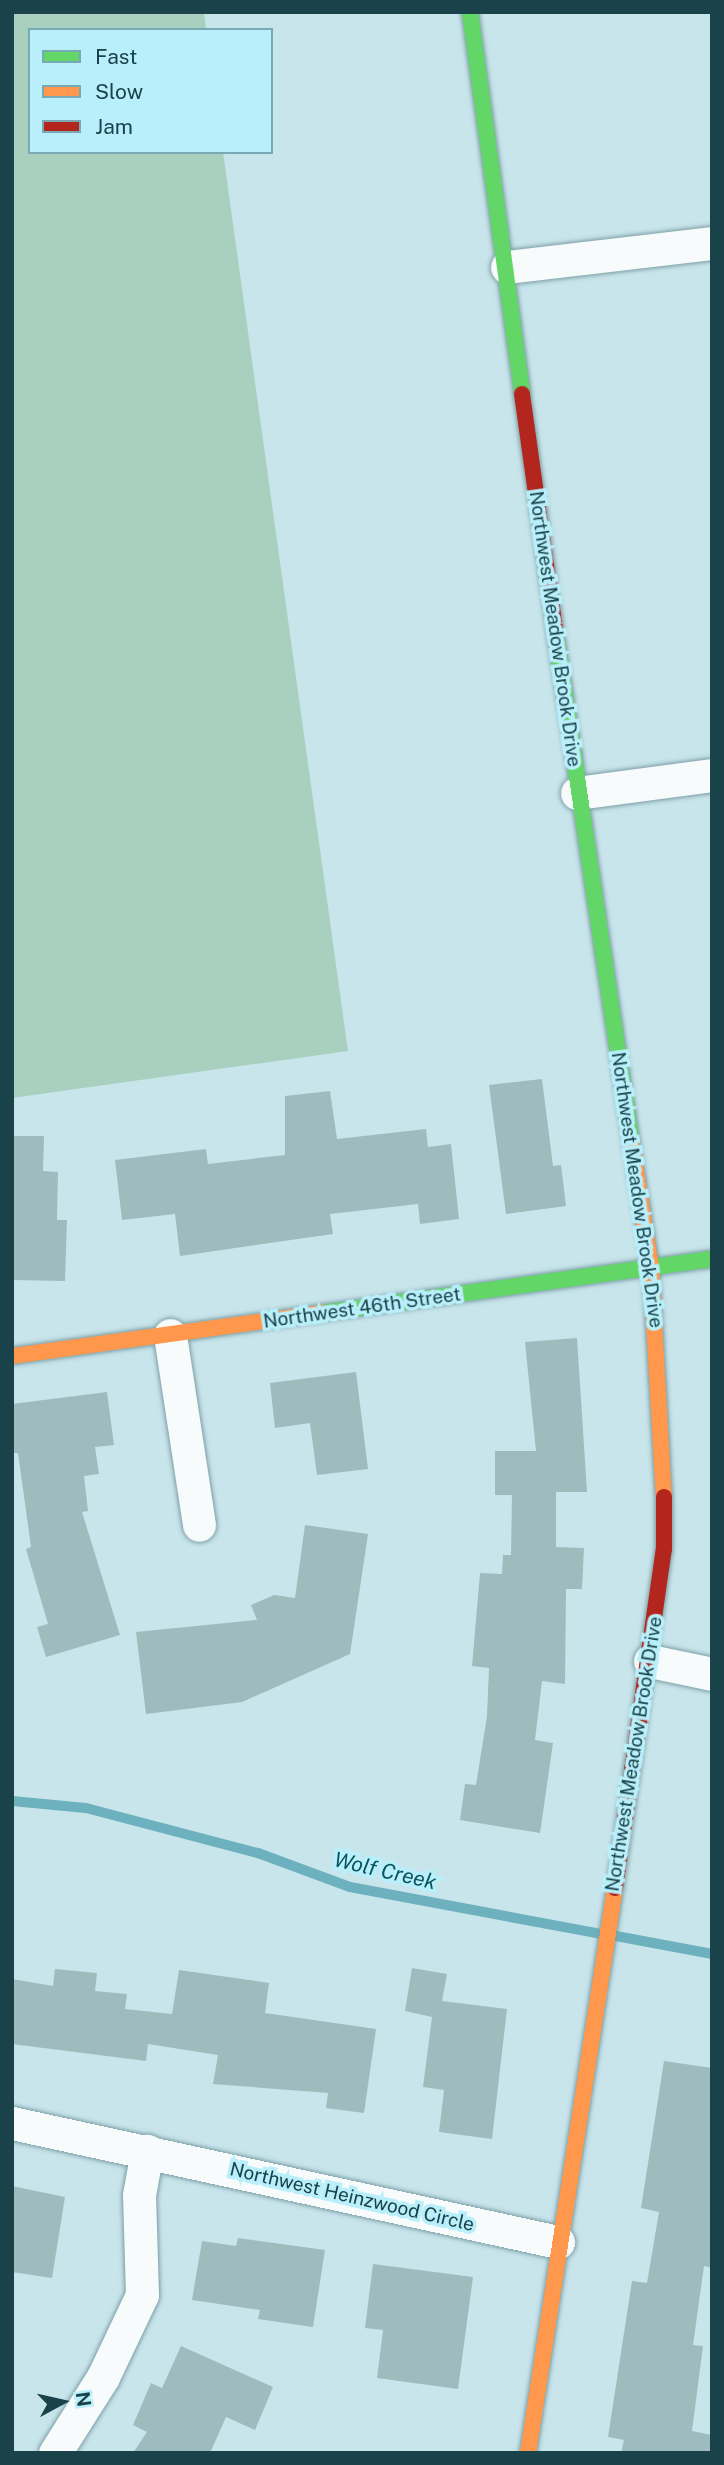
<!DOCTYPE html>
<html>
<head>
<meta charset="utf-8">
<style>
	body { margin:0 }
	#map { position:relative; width:724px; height:2465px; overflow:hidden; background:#c8e5eb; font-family:"Public Sans",sans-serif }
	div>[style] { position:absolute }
	.green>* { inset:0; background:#a9d0bf }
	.stream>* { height:10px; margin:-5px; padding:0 5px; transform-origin:5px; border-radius:5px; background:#6db1be }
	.building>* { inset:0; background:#9ebcbe }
	.roads { filter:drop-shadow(0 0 2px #7ea0a7) drop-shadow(0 0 2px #7ea0a7) }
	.street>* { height:33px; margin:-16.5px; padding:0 16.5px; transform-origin:16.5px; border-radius:16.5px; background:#f7fbfc }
	.fast>* { height:16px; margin:-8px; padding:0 8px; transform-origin:8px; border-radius:8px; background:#63d668 }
	.slow>* { height:16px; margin:-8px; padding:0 8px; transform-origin:8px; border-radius:8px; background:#ff974d }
	.jam>* { height:16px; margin:-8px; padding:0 8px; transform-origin:8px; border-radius:8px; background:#b3261e }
	span { translate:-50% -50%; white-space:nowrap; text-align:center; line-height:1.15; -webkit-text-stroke:7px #b9effa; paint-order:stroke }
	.street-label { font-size:19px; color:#19424a }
	.water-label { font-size:21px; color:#085460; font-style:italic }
	.frame { position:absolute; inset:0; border:14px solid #19424a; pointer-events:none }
	.legend { position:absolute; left:28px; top:28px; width:245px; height:126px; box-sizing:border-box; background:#b9effa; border:2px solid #79aab4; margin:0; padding:9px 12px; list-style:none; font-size:21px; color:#19424a }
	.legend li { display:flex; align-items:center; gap:14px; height:35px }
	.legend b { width:35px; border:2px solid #79aab4 }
	.north { position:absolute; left:28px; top:2367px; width:70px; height:70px; -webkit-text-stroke:5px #b9effa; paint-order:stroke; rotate:82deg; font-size:19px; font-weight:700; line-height:28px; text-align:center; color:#19424a }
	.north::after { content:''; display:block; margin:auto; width:24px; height:32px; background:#19424a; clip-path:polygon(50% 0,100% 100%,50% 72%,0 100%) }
</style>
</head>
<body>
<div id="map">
	<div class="green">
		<i style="clip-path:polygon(12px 12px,204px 12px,206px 30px,30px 30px,30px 152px,223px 152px,348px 1051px,12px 1098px)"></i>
	</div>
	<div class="stream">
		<i style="left:12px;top:1801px;width:74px;rotate:5.4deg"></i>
		<i style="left:86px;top:1808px;width:178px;rotate:14.7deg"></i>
		<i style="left:258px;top:1853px;width:98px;rotate:20.3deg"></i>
		<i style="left:350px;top:1887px;width:255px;rotate:10.6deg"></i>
		<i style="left:616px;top:1936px;width:98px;rotate:10.6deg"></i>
	</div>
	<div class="building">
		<i style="clip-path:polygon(542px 1079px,553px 1166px,561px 1165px,566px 1206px,506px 1214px,489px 1085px)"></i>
		<i style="clip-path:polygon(330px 1091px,337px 1139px,426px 1129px,428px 1147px,451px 1144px,459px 1219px,420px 1224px,418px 1204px,330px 1214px,333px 1234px,180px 1256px,175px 1214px,122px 1220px,115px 1160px,206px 1149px,208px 1164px,285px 1155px,285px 1096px)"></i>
		<i style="clip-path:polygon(12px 1136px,44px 1136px,43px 1171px,58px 1172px,57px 1220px,67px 1220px,65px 1281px,12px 1280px)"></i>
		<i style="clip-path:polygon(577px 1338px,587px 1492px,556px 1492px,556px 1547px,584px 1548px,582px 1589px,566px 1589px,565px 1684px,542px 1681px,535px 1740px,553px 1743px,540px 1833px,460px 1820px,465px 1784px,476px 1785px,487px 1716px,489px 1668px,472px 1666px,480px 1573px,502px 1574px,503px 1555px,511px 1555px,512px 1495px,495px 1495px,495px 1451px,536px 1451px,525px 1342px)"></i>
		<i style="clip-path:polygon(356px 1372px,368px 1469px,317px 1475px,310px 1423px,275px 1428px,270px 1383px)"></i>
		<i style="clip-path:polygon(107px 1392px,114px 1445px,95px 1447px,99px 1474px,84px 1476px,88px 1511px,82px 1512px,120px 1635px,46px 1657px,37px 1627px,48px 1624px,26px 1549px,31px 1547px,18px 1453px,12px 1453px,12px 1404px)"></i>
		<i style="clip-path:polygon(305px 1525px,368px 1534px,350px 1654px,242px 1702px,146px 1714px,136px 1632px,257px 1620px,251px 1605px,274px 1595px,295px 1598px)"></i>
		<i style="clip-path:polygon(412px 1968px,447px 1974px,442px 2001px,507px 2009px,492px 2139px,439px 2132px,444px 2090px,423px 2087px,432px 2017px,405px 2011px)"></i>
		<i style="clip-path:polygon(55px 1969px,97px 1973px,95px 1991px,127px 1994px,125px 2009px,172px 2014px,179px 1970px,269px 1983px,265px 2013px,376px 2029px,364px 2113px,326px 2108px,328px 2093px,213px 2084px,218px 2055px,148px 2044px,146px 2061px,12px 2044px,12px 1979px,53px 1986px)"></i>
		<i style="clip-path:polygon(664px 2061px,712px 2068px,712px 2268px,704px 2266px,693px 2345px,703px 2346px,692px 2431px,712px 2435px,712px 2453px,621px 2453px,624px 2440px,608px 2437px,632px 2281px,647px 2283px,659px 2212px,641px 2208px)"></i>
		<i style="clip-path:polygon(12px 2186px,65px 2197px,52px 2278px,12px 2272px)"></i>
		<i style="clip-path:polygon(238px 2238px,325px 2250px,313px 2327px,258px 2319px,260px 2310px,192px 2300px,202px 2241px,236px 2246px)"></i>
		<i style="clip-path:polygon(373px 2264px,473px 2277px,458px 2389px,377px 2378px,383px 2330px,365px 2328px)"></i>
		<i style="clip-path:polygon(181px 2346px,273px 2387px,255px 2430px,226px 2417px,210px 2453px,133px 2453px,147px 2432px,133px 2425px,151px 2383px,162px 2388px)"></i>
	</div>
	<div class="roads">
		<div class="street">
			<i style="left:507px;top:267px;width:206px;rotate:-6.7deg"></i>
			<i style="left:577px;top:793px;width:136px;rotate:-7.6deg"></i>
			<i style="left:170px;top:1335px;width:192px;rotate:81.3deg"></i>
			<i style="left:650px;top:1661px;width:63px;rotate:11.8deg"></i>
			<i style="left:12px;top:2123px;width:559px;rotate:12.3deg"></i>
			<i style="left:55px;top:2453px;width:90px;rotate:-57.7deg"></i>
			<i style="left:103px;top:2377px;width:91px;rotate:-64.6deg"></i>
			<i style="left:142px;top:2295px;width:100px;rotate:-91.7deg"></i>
			<i style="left:139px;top:2195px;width:45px;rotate:-79.7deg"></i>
		</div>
		<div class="fast">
			<i style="left:470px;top:12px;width:386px;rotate:82.2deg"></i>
			<i style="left:555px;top:630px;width:522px;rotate:81.51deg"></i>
			<i style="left:322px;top:1313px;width:394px;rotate:-7.9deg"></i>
		</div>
		<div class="slow">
			<i style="left:632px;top:1146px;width:123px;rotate:81.1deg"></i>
			<i style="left:651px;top:1268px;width:229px;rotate:86.8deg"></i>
			<i style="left:12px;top:1356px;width:313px;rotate:-7.9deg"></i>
			<i style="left:528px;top:2453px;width:572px;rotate:-81.25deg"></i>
		</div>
		<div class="jam">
			<i style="left:522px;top:394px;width:238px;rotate:82deg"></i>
			<i style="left:615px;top:1888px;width:343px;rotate:-81.8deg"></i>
			<i style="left:664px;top:1549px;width:52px;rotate:-90deg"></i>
		</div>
	</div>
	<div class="street-label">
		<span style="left:555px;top:629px;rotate:82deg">Northwest Meadow Brook Drive</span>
		<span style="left:637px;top:1190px;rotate:82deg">Northwest Meadow Brook Drive</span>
		<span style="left:362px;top:1308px;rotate:-8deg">Northwest 46th Street</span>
		<span style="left:634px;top:1754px;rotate:-81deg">Northwest Meadow Brook Drive</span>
		<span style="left:352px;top:2197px;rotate:13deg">Northwest Heinzwood Circle</span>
	</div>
	<div class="water-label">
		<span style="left:385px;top:1871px;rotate:13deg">Wolf Creek</span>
	</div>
	<div class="frame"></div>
	<ul class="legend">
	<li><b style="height:9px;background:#63d668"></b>Fast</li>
	<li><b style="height:9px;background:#ff974d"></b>Slow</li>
	<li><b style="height:9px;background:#b3261e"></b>Jam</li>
	</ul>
	<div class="north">N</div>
</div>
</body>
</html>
